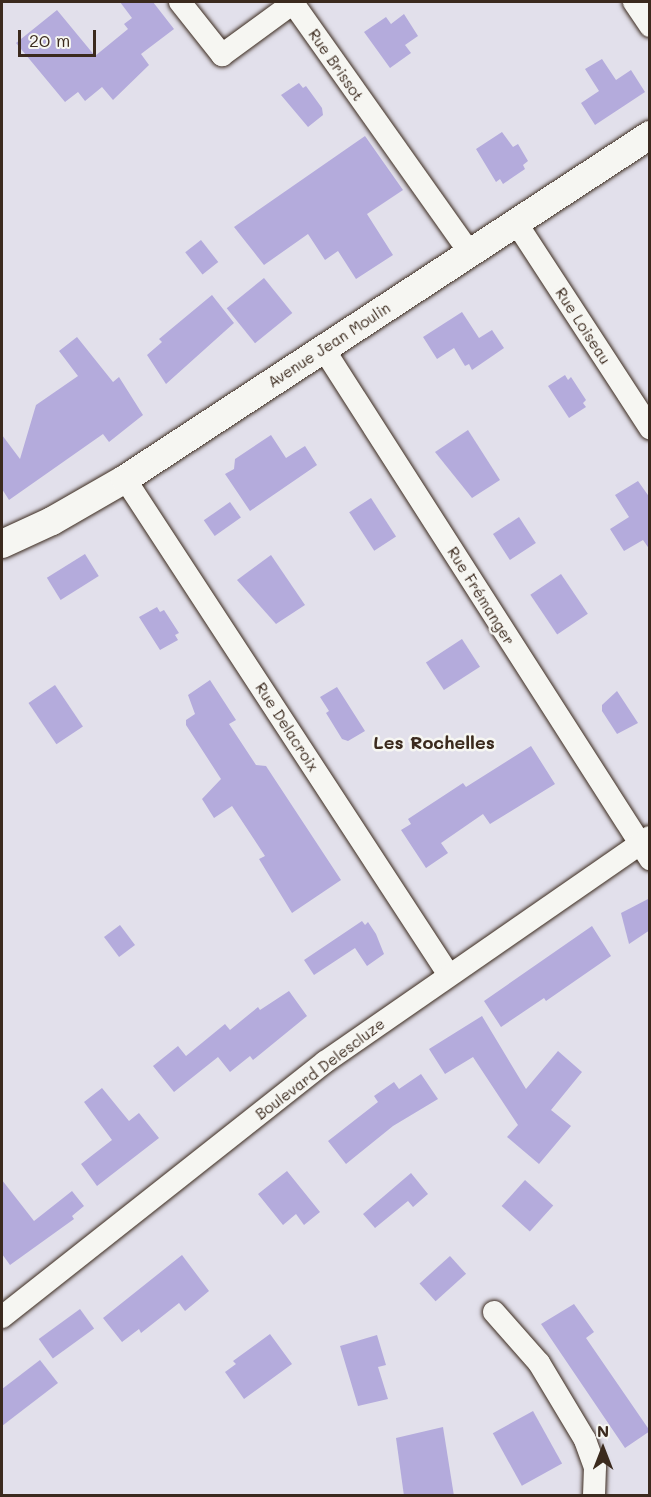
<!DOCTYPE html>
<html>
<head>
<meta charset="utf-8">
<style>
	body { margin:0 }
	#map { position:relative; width:651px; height:1497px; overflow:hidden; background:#e2e0eb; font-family:Mali,sans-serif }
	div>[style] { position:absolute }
	.building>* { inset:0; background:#b4abdc; transform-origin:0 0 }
	.roads { filter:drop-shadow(0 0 2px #3b2a1e) drop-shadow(0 0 2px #3b2a1e) }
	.minor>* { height:22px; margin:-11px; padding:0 11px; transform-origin:11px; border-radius:11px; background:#f6f6f2 }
	.tertiary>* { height:28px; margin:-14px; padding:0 14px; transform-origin:14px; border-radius:14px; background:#f6f6f2 }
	span { translate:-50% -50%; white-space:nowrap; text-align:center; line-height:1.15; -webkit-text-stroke:5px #f6f6f2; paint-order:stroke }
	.street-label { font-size:15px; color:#3b2a1e }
	.quarter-label { font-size:18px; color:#3b2a1e; font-weight:700 }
	.frame { position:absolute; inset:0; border:3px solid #3b2a1e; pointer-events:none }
	.north { position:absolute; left:573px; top:1419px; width:60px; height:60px; -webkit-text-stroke:4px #f6f6f2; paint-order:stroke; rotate:0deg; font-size:16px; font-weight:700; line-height:24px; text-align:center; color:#3b2a1e }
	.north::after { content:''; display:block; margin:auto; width:21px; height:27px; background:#3b2a1e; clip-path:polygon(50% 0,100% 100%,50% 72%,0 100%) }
	.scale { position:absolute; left:18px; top:30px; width:78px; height:27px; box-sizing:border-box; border:3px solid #3b2a1e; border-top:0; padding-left:8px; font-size:18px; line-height:21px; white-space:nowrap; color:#3b2a1e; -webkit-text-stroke:4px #f6f6f2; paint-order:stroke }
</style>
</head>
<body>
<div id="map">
	<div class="building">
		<i style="clip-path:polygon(120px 2px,153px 2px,174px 29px,141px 54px,149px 65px,113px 100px,102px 87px,85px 101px,78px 92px,65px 102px,16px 43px,57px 10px,95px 56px,128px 29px,124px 24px,132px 18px)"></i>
		<i style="clip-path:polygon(404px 14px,418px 36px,405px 45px,411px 53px,390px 68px,364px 32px,386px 17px,391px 24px)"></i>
		<i style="clip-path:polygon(602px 59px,616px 80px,631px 70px,645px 92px,595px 125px,581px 103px,599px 91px,585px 69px)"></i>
		<i style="clip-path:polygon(299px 83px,303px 88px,306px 86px,322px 108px,323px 115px,308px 127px,281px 95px)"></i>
		<i style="clip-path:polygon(502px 132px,513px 147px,518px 144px,528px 161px,523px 165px,525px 169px,503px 184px,500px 179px,496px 182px,476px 149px)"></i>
		<i style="clip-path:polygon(365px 136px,403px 190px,367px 214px,393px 255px,356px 279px,338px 251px,325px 260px,308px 234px,264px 265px,234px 227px)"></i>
		<i style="left:201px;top:240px;width:28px;height:20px;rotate:52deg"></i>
		<i style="left:264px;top:278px;width:45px;height:48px;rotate:51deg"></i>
		<i style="clip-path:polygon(212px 295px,234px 323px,166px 384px,147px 355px,162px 342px,159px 339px)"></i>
		<i style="clip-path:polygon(462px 312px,479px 338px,492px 330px,504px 348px,472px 370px,469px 364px,465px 366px,454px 348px,437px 359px,423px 337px)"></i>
		<i style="clip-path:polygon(77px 337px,113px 382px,119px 377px,143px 415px,109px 442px,103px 434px,9px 500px,2px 489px,2px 435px,20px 459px,36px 405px,78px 376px,59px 351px)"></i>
		<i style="clip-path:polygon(565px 375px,568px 380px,571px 377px,586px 400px,583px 403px,586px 407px,569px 418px,548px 386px)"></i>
		<i style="clip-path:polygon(468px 430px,500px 480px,472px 498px,435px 452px)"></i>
		<i style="clip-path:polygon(271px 435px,286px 458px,305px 446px,317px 465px,250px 511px,225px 474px,234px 469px,235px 459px)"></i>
		<i style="clip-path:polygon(638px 481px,650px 498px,650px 550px,643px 540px,624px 551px,610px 529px,629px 517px,615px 495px)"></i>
		<i style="left:371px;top:498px;width:46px;height:26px;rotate:57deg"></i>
		<i style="left:230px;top:502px;width:19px;height:32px;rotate:55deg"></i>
		<i style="left:519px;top:517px;width:31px;height:31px;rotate:57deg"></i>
		<i style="left:85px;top:554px;width:26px;height:45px;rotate:58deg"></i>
		<i style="clip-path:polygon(271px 555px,305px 605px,276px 624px,237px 580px)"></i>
		<i style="left:561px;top:574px;width:48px;height:37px;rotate:56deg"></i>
		<i style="clip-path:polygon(157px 607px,160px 612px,164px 610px,179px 633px,175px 635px,178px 640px,160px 650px,139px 617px)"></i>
		<i style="left:462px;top:639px;width:33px;height:43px;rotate:57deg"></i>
		<i style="clip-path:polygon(210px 680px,236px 720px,229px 724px,256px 765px,266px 766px,341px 880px,292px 913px,259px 859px,265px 856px,232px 806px,214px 818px,202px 799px,221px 779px,186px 725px,186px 720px,195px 714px,188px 695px)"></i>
		<i style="left:55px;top:685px;width:50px;height:32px;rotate:56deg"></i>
		<i style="clip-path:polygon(337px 687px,365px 731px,348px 741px,342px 739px,326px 713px,329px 711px,320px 697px)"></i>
		<i style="clip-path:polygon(617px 691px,638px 723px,617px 734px,602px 711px,602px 705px)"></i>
		<i style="clip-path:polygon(531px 746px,555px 784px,490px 824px,483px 814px,441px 843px,448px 853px,426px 868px,401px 830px,411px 824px,408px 819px,463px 783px,466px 787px)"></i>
		<i style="clip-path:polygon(650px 898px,650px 930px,629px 944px,621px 913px)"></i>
		<i style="clip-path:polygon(362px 921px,365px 925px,368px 922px,376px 934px,384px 954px,367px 966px,355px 948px,314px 975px,304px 960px)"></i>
		<i style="left:120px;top:925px;width:25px;height:20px;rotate:53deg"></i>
		<i style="clip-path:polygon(592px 926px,611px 956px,546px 1001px,544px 998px,501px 1027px,484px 1001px)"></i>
		<i style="clip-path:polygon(289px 991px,307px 1016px,253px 1060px,250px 1056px,230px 1072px,218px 1057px,174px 1092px,153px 1066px,178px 1046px,186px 1056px,225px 1024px,230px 1030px,258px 1007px,260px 1010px)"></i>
		<i style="clip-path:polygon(482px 1016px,526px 1089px,558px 1051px,582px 1072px,551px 1110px,571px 1126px,539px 1164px,507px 1137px,518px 1125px,473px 1057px,445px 1074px,429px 1049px)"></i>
		<i style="clip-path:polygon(421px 1074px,438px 1099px,393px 1126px,346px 1164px,328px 1141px,378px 1102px,374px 1096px,394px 1082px,399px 1089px)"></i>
		<i style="clip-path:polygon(102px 1088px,129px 1121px,139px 1113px,159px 1138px,97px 1186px,81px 1164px,112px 1140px,84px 1102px)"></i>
		<i style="clip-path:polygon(287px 1171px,320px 1212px,304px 1225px,296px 1214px,283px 1225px,258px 1194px)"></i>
		<i style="clip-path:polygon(411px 1173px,428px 1194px,413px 1207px,408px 1201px,375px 1228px,363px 1214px)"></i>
		<i style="clip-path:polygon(2px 1180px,34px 1221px,72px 1191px,84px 1206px,72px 1216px,74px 1219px,10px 1265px,2px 1254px)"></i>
		<i style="left:525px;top:1180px;width:38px;height:35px;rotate:42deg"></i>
		<i style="clip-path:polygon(182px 1255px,209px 1291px,185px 1311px,179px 1303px,141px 1333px,139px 1329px,122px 1342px,103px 1318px)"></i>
		<i style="left:450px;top:1256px;width:24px;height:41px;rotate:48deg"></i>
		<i style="clip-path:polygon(574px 1304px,594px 1332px,586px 1338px,650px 1431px,625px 1448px,541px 1324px)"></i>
		<i style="left:80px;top:1309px;width:24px;height:51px;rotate:54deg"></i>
		<i style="clip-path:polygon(270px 1334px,292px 1364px,244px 1399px,225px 1372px,236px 1364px,233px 1361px)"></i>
		<i style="clip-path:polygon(377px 1335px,386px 1365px,378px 1367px,388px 1399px,358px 1406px,340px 1346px)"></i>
		<i style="clip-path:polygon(40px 1360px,58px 1383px,2px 1426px,2px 1389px)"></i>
		<i style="left:533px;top:1411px;width:60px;height:46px;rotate:61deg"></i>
		<i style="clip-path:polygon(443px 1427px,454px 1496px,404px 1496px,396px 1438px)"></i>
	</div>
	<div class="roads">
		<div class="minor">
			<i style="left:180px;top:2px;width:68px;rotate:51.6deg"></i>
			<i style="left:222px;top:55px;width:88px;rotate:-36.2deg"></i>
			<i style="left:293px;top:3px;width:308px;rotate:54.7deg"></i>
			<i style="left:634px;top:2px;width:29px;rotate:56deg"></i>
			<i style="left:517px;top:224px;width:244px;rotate:56.9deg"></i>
			<i style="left:323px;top:348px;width:607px;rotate:57.38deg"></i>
			<i style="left:125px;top:479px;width:592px;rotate:56.85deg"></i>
			<i style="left:494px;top:1312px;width:68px;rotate:48.6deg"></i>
			<i style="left:539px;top:1363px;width:90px;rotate:59.1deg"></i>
			<i style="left:585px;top:1440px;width:29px;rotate:70deg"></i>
			<i style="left:595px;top:1467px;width:29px;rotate:92deg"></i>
			<i style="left:2px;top:1317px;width:412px;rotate:-38.3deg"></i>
			<i style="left:325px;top:1062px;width:395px;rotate:-34.7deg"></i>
		</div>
		<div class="tertiary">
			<i style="left:2px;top:544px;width:55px;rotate:-24.7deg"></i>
			<i style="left:52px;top:521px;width:84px;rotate:-29.9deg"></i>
			<i style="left:125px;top:479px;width:628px;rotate:-33.23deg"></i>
		</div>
	</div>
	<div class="street-label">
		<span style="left:336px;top:65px;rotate:55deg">Rue Brissot</span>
		<span style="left:583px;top:326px;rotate:57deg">Rue Loiseau</span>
		<span style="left:329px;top:345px;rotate:-33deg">Avenue Jean Moulin</span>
		<span style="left:481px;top:596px;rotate:58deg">Rue Frémanger</span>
		<span style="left:287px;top:727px;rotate:57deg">Rue Delacroix</span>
		<span style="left:320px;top:1069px;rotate:-37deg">Boulevard Delescluze</span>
	</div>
	<div class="quarter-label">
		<span style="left:434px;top:742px">Les Rochelles</span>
	</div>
	<div class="frame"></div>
	<div class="north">N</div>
	<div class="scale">20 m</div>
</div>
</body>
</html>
